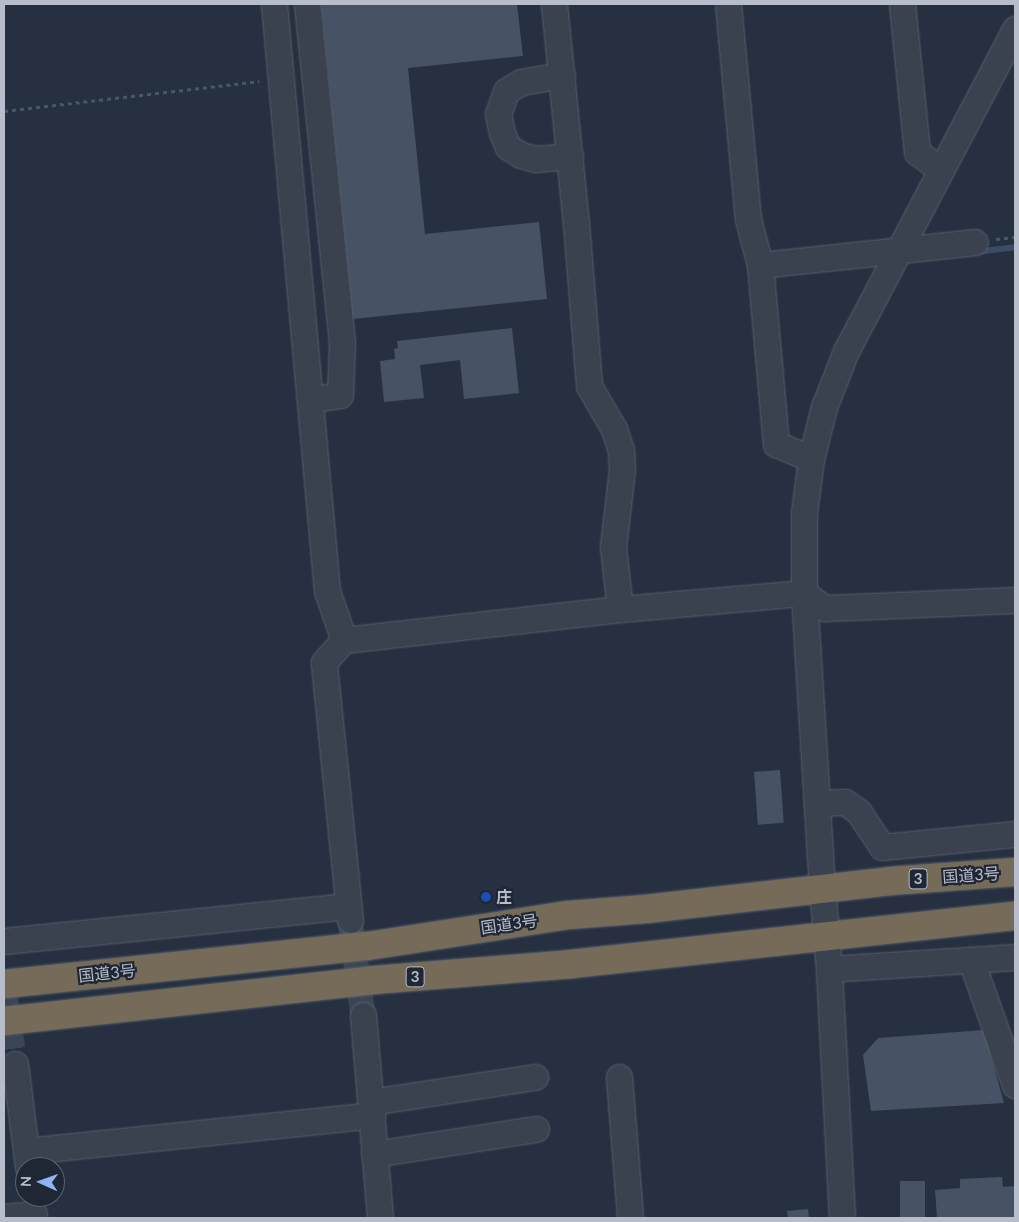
<!DOCTYPE html>
<html>
<head>
<meta charset="utf-8">
<style>
	body { margin:0 }
	#map { position:relative; width:1019px; height:1222px; overflow:hidden; background:#263040; font-family:Lato,"Noto Sans JP",sans-serif }
	div>[style] { position:absolute }
	.stream>* { height:6px; margin:-3px; padding:0 3px; transform-origin:3px; border-radius:3px; background:#3c4c68 }
	.building>* { inset:0; background:#475264; transform-origin:0 0 }
	.minor-tunnel>* { height:25px; margin-top:-12.5px; transform-origin:0; background:repeating-linear-gradient(90deg,#3c4555 0 25px,transparent 0 37px) }
	.path>* { height:3px; margin-top:-1.5px; transform-origin:0; background:repeating-linear-gradient(90deg,#465a5e 0 4px,transparent 0 8px) }
	.roads { filter:drop-shadow(0 0 1px #58606d) drop-shadow(0 0 1px #58606d) }
	.minor>* { height:25px; margin:-12.5px; padding:0 12.5px; transform-origin:12.5px; border-radius:12.5px; background:#3a4250 }
	.highway>* { height:28px; margin:-14px; padding:0 14px; transform-origin:14px; border-radius:14px; background:#756b58 }
	.dots>* { width:14px; height:14px; translate:-50% -50%; box-sizing:border-box; border:2px solid #1f2735; border-radius:50% }
	span { translate:-50% -50%; white-space:nowrap; text-align:center; line-height:1.15; -webkit-text-stroke:4.5px #1f2735; paint-order:stroke }
	.shield-label span { padding:1px 4px; background:#1f2735; border:1px solid; border-radius:4px; -webkit-text-stroke-width:0 }
	.shield-label { font-size:15px; color:#b7bdca; font-weight:700 }
	.street-label { font-size:16px; color:#b7bdca }
	.poi-label { font-size:16px; color:#b7bdca; font-weight:700 }
	.left { translate:0 -50%; text-align:left }
	.frame { position:absolute; inset:0; border:5px solid #b7bdca; pointer-events:none }
	.north { position:absolute; left:15px; top:1157px; width:50px; height:50px; box-sizing:border-box; background:#1f2735; border:1px solid #5c6371; border-radius:50%; rotate:272deg; font-size:14px; font-weight:700; line-height:20px; text-align:center; color:#b7bdca }
	.north::after { content:''; display:block; margin:auto; width:18px; height:22px; background:#91b2f5; clip-path:polygon(50% 0,100% 100%,50% 72%,0 100%) }
</style>
</head>
<body>
<div id="map">
	<div class="stream">
		<i style="left:976px;top:252px;width:39px;rotate:-7deg"></i>
	</div>
	<div class="building">
		<i style="clip-path:polygon(321px 4px,517px 4px,523px 56px,408px 68px,425px 234px,539px 222px,547px 299px,353px 319px)"></i>
		<i style="clip-path:polygon(512px 328px,519px 393px,464px 399px,460px 360px,420px 365px,424px 398px,384px 402px,380px 361px,395px 359px,394px 349px,398px 348px,397px 341px)"></i>
		<i style="left:780px;top:770px;width:53px;height:26px;rotate:86deg"></i>
		<i style="clip-path:polygon(984px 1030px,1004px 1103px,871px 1111px,863px 1055px,878px 1038px)"></i>
		<i style="clip-path:polygon(1002px 1177px,1003px 1187px,1015px 1186px,1015px 1218px,937px 1218px,935px 1190px,960px 1188px,960px 1179px)"></i>
		<i style="left:925px;top:1181px;width:37px;height:25px;rotate:90deg"></i>
		<i style="clip-path:polygon(808px 1209px,809px 1218px,788px 1218px,787px 1211px)"></i>
	</div>
	<div class="minor-tunnel">
		<i style="left:350px;top:920px;width:96px;rotate:82.2deg"></i>
		<i style="left:4px;top:987px;width:78px;rotate:81.9deg"></i>
	</div>
	<div class="path">
		<i style="left:4px;top:111px;width:257px;rotate:-6.7deg"></i>
		<i style="left:996px;top:239px;width:19px;rotate:-6deg"></i>
	</div>
	<div class="roads">
		<div class="minor">
			<i style="left:274px;top:4px;width:589px;rotate:84.84deg"></i>
			<i style="left:327px;top:591px;width:52px;rotate:70.9deg"></i>
			<i style="left:307px;top:4px;width:341px;rotate:84.1deg"></i>
			<i style="left:342px;top:343px;width:52px;rotate:92.2deg"></i>
			<i style="left:340px;top:395px;width:30px;rotate:171deg"></i>
			<i style="left:554px;top:4px;width:220px;rotate:84.3deg"></i>
			<i style="left:576px;top:223px;width:164px;rotate:85.4deg"></i>
			<i style="left:589px;top:386px;width:50px;rotate:59.8deg"></i>
			<i style="left:614px;top:429px;width:22px;rotate:72deg"></i>
			<i style="left:621px;top:450px;width:19px;rotate:87deg"></i>
			<i style="left:622px;top:469px;width:79px;rotate:96.6deg"></i>
			<i style="left:613px;top:547px;width:62px;rotate:83.6deg"></i>
			<i style="left:728px;top:4px;width:216px;rotate:84.7deg"></i>
			<i style="left:748px;top:219px;width:48px;rotate:75.4deg"></i>
			<i style="left:760px;top:265px;width:180px;rotate:84.9deg"></i>
			<i style="left:776px;top:444px;width:38px;rotate:23deg"></i>
			<i style="left:902px;top:4px;width:149px;rotate:84.2deg"></i>
			<i style="left:917px;top:152px;width:30px;rotate:37deg"></i>
			<i style="left:562px;top:75px;width:42px;rotate:170.3deg"></i>
			<i style="left:521px;top:82px;width:17px;rotate:149deg"></i>
			<i style="left:506px;top:91px;width:24px;rotate:109deg"></i>
			<i style="left:498px;top:114px;width:19px;rotate:78deg"></i>
			<i style="left:502px;top:133px;width:15px;rotate:67deg"></i>
			<i style="left:508px;top:147px;width:15px;rotate:32deg"></i>
			<i style="left:521px;top:155px;width:15px;rotate:16deg"></i>
			<i style="left:535px;top:159px;width:35px;rotate:-5deg"></i>
			<i style="left:760px;top:265px;width:216px;rotate:-6.1deg"></i>
			<i style="left:817px;top:803px;width:28px;rotate:-2deg"></i>
			<i style="left:845px;top:802px;width:16px;rotate:35deg"></i>
			<i style="left:858px;top:811px;width:43px;rotate:56.3deg"></i>
			<i style="left:882px;top:847px;width:134px;rotate:-5.6deg"></i>
			<i style="left:350px;top:920px;width:259px;rotate:-95.8deg"></i>
			<i style="left:324px;top:662px;width:30px;rotate:-48deg"></i>
			<i style="left:344px;top:640px;width:278px;rotate:-6.4deg"></i>
			<i style="left:620px;top:609px;width:185px;rotate:-5deg"></i>
			<i style="left:804px;top:593px;width:26px;rotate:36deg"></i>
			<i style="left:825px;top:608px;width:190px;rotate:-2.4deg"></i>
			<i style="left:4px;top:941px;width:346px;rotate:-5.8deg"></i>
			<i style="left:971px;top:960px;width:133px;rotate:70.6deg"></i>
			<i style="left:829px;top:969px;width:186px;rotate:-3.7deg"></i>
			<i style="left:363px;top:1015px;width:204px;rotate:85.2deg"></i>
			<i style="left:15px;top:1064px;width:104px;rotate:82.8deg"></i>
			<i style="left:619px;top:1077px;width:141px;rotate:85.5deg"></i>
			<i style="left:371px;top:1102px;width:166px;rotate:-8.7deg"></i>
			<i style="left:26px;top:1151px;width:348px;rotate:-5.9deg"></i>
			<i style="left:374px;top:1154px;width:164px;rotate:-8.8deg"></i>
			<i style="left:4px;top:1217px;width:30px;rotate:-6deg"></i>
			<i style="left:842px;top:1218px;width:249px;rotate:-93deg"></i>
			<i style="left:829px;top:969px;width:81px;rotate:-94.9deg"></i>
			<i style="left:822px;top:888px;width:296px;rotate:-93.5deg"></i>
			<i style="left:804px;top:593px;width:80px;rotate:-90deg"></i>
			<i style="left:804px;top:513px;width:54px;rotate:-82.6deg"></i>
			<i style="left:811px;top:459px;width:54px;rotate:-76deg"></i>
			<i style="left:824px;top:407px;width:60px;rotate:-68.6deg"></i>
			<i style="left:846px;top:351px;width:364px;rotate:-62.3deg"></i>
		</div>
		<div class="highway">
			<i style="left:4px;top:984px;width:366px;rotate:-6deg"></i>
			<i style="left:368px;top:946px;width:203px;rotate:-8.8deg"></i>
			<i style="left:569px;top:915px;width:77px;rotate:-4.5deg"></i>
			<i style="left:646px;top:909px;width:246px;rotate:-6.5deg"></i>
			<i style="left:890px;top:881px;width:125px;rotate:-4.1deg"></i>
			<i style="left:4px;top:1021px;width:372px;rotate:-6.3deg"></i>
			<i style="left:374px;top:980px;width:198px;rotate:-4.6deg"></i>
			<i style="left:571px;top:964px;width:447px;rotate:-6.2deg"></i>
		</div>
	</div>
	<div class="dots">
		<i style="left:486px;top:897px;background:#1a4fb4"></i>
	</div>
	<div class="shield-label">
		<span style="left:918px;top:879px">3</span>
		<span style="left:415px;top:977px">3</span>
	</div>
	<div class="street-label">
		<span style="left:971px;top:875px;rotate:-4deg">国道3号</span>
		<span style="left:509px;top:924px;rotate:-8deg">国道3号</span>
		<span style="left:107px;top:973px;rotate:-6deg">国道3号</span>
	</div>
	<div class="poi-label">
		<span class="left" style="left:496px;top:897px">庄</span>
	</div>
	<div class="frame"></div>
	<div class="north">N</div>
</div>
</body>
</html>
